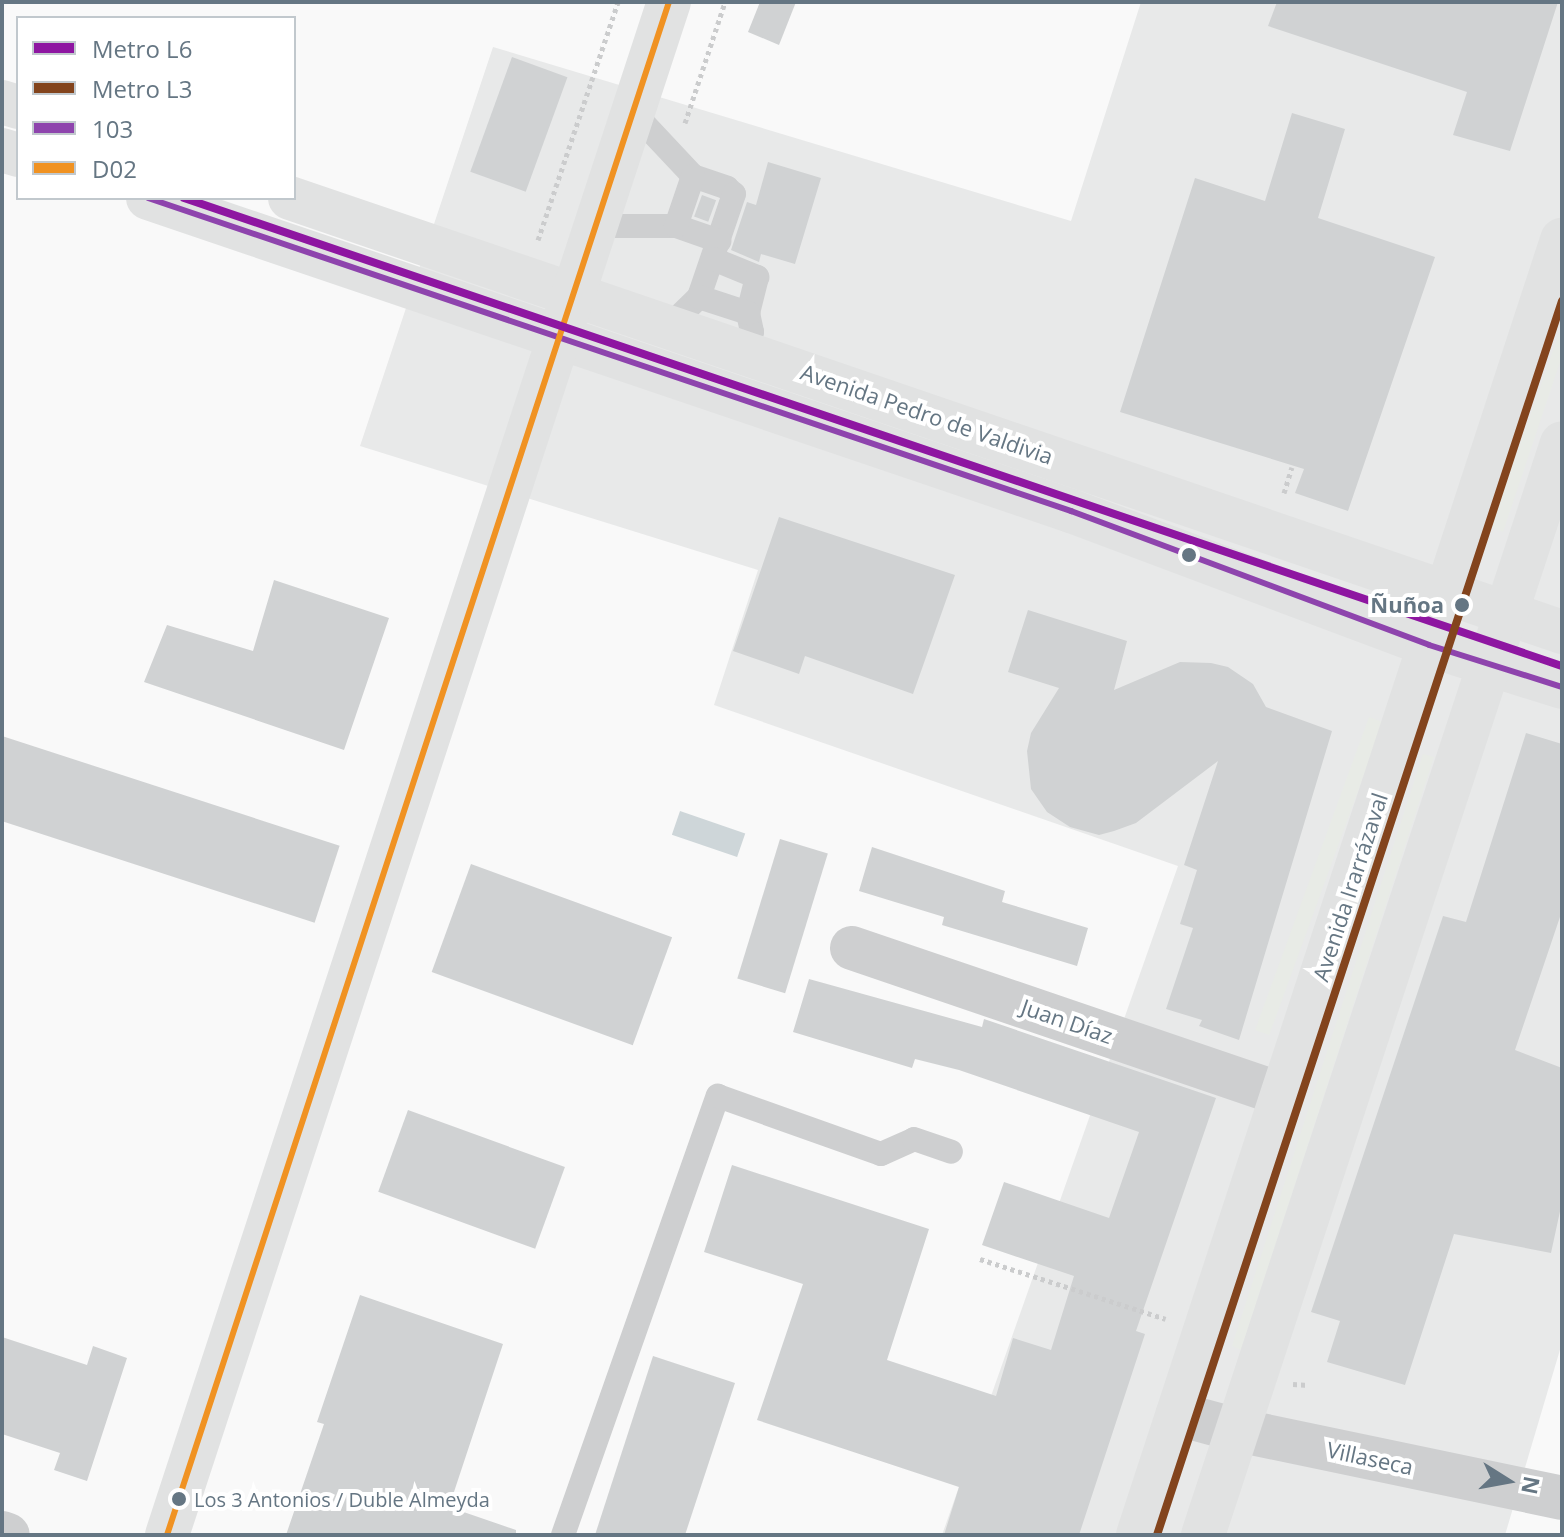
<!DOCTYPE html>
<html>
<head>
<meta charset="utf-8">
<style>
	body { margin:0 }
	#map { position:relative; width:1564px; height:1537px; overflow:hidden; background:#f9f9f9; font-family:"Open Sans",sans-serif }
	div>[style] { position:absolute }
	.built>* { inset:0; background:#e8e9e9 }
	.green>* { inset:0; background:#e8ebe6; transform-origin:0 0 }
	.water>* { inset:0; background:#ced6d9; transform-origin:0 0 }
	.building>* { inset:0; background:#d0d2d3; transform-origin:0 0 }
	.path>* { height:5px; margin-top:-2.5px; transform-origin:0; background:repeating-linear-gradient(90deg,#cbcccd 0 4px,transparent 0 8px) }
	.lane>* { height:24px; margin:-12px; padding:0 12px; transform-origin:12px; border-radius:12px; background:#cecfd0 }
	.street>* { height:44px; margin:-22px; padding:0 22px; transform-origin:22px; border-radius:22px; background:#cecfd0 }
	.secondary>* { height:44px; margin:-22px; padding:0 22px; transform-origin:22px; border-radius:22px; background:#e1e2e2 }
	.primary>* { height:44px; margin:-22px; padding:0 22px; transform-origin:22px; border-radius:22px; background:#e1e2e2 }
	.bus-1>* { height:6px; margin:-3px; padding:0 3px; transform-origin:3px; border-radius:3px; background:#8e44ad }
	.bus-2>* { height:6px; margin:-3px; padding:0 3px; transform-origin:3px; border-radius:3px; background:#f09222 }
	.metro-1>* { height:8px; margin:-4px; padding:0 4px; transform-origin:4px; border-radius:4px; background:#8e16a1 }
	.metro-2>* { height:8px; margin:-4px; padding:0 4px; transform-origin:4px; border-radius:4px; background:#83441d }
	.dots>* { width:22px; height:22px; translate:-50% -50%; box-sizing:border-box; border:4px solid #fff; border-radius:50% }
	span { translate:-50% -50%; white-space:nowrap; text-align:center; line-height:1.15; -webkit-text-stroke:8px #fff; paint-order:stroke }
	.bus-label { font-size:20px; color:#657683 }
	.left { translate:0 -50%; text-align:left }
	.street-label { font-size:22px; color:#657683 }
	.stop-label { font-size:22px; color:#657683; font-weight:700 }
	.right { translate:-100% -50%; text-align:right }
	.frame { position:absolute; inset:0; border:4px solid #657683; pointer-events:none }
	.legend { position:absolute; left:16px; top:16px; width:280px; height:184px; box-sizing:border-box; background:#fff; border:2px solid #c1c8cd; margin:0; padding:10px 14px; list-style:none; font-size:24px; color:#657683 }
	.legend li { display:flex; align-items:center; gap:16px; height:40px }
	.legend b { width:40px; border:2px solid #c1c8cd }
	.north { position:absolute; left:1468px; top:1441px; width:80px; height:80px; -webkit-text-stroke:6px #fff; paint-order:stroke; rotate:101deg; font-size:22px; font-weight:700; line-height:32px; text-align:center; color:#657683 }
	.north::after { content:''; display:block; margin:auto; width:28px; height:36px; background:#657683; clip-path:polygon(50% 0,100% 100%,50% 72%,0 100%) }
</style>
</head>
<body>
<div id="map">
	<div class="built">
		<i style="clip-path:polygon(1141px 2px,1562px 2px,1562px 1343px,1505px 1535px,942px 1535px,1178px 866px,714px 705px,758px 570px,360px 446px,493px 47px,1071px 221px)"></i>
	</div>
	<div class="green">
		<i style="clip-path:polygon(1562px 325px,1562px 356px,1503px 532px,1491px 527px)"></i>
		<i style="left:1369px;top:717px;width:15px;height:333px;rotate:20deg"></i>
		<i style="clip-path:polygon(1423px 754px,1434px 757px,1241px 1350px,1232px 1346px)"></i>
	</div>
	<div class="water">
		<i style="left:680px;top:811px;width:69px;height:25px;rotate:19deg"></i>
	</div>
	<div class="building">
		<i style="clip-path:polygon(760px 2px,796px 2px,779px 45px,748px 32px)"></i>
		<i style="clip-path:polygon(1277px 2px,1558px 2px,1510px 151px,1453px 135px,1467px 92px,1268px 26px)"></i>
		<i style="left:512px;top:57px;width:59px;height:122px;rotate:20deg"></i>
		<i style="clip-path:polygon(1292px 113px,1345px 129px,1318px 218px,1435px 257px,1348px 511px,1295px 493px,1304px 469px,1120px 412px,1195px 178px,1265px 201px)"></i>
		<i style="clip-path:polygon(768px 162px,821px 178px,795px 264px,761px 254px,759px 262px,731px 250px,747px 202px,756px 205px)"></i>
		<i style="left:702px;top:195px;width:15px;height:23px;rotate:20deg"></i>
		<i style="clip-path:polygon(779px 517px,955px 575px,913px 694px,805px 656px,799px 674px,733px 651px)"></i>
		<i style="clip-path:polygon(274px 580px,389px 618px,344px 750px,144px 682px,167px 625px,253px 651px)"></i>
		<i style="clip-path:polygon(1028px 610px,1127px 641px,1114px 690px,1180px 662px,1211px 663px,1228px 667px,1253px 684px,1266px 707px,1332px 731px,1239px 1040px,1199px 1026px,1202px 1020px,1166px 1009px,1193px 928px,1180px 924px,1197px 870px,1184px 865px,1218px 761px,1136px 823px,1114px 831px,1099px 835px,1070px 827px,1047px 812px,1031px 789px,1027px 751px,1031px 733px,1059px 688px,1008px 672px)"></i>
		<i style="clip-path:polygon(1526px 733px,1562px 744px,1562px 911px,1515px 1050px,1562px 1068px,1562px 1202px,1551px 1253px,1454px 1234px,1405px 1385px,1327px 1362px,1340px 1321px,1311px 1312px,1443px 916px,1466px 922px)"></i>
		<i style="left:2px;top:736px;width:355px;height:81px;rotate:18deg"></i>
		<i style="left:780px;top:839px;width:50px;height:146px;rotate:17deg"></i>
		<i style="clip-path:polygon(872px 847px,1005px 891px,1002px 902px,1088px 928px,1077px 966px,942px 925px,944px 917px,859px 891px)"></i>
		<i style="left:471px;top:864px;width:214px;height:115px;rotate:20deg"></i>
		<i style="clip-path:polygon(809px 979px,982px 1027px,984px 1019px,1216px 1098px,1136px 1331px,1145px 1334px,1079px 1535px,944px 1535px,959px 1487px,757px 1420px,803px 1284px,704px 1252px,732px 1165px,929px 1229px,887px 1360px,996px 1396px,1013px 1338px,1051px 1350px,1074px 1276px,982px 1245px,1004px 1182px,1109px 1218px,1139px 1132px,959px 1070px,915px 1059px,912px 1068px,793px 1032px)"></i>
		<i style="left:408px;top:1110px;width:167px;height:87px;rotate:20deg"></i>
		<i style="clip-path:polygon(360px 1295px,503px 1344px,449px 1507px,516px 1530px,516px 1535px,286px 1535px,324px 1424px,317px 1422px)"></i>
		<i style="clip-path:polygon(2px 1337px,87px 1365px,93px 1346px,127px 1358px,87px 1481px,54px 1470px,60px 1453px,2px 1434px)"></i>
		<i style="clip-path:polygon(653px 1356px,735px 1383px,685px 1535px,595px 1535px)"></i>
	</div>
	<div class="path">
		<i style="left:685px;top:123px;width:127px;rotate:-71.7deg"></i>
		<i style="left:538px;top:240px;width:251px;rotate:-71.4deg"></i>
		<i style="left:1284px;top:493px;width:27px;rotate:-73deg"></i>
		<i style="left:980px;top:1259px;width:195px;rotate:17.9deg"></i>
		<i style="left:1293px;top:1384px;width:15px;rotate:4deg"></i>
	</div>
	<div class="lane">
		<i style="left:633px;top:112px;width:88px;rotate:46.8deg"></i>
		<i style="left:693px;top:176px;width:36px;rotate:19deg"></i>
		<i style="left:727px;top:188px;width:9px;rotate:41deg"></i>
		<i style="left:734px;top:194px;width:109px;rotate:108.8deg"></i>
		<i style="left:699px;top:297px;width:40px;rotate:136deg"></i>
		<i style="left:594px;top:226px;width:82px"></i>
		<i style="left:676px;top:226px;width:46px;rotate:19.2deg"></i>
		<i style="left:676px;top:226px;width:53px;rotate:-71.2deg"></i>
		<i style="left:713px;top:259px;width:48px;rotate:22.2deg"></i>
		<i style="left:757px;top:277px;width:37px;rotate:104deg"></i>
		<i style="left:748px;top:313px;width:19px;rotate:78deg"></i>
		<i style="left:752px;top:332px;width:21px;rotate:107deg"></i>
		<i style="left:699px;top:297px;width:52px;rotate:18.1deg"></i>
		<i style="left:563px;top:1535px;width:466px;rotate:-70.6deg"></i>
		<i style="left:718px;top:1096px;width:173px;rotate:19.6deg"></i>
		<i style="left:881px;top:1154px;width:36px;rotate:-24deg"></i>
		<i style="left:914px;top:1139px;width:39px;rotate:19deg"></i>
	</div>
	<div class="street">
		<i style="left:852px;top:948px;width:454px;rotate:18.8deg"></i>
		<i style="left:1178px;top:1414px;width:61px;rotate:15.2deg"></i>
		<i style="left:1237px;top:1430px;width:332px;rotate:11.8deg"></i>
		<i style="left:2px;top:1533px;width:6px;rotate:18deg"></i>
	</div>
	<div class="secondary">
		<i style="left:2px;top:102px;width:17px;rotate:17deg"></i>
		<i style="left:2px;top:150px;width:17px;rotate:17deg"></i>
		<i style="left:148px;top:198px;width:975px;rotate:18.73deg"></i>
		<i style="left:1071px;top:511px;width:382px;rotate:20.5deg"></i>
		<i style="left:1429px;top:645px;width:139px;rotate:17.5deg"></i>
		<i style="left:290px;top:198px;width:1344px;rotate:18.84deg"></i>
		<i style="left:167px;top:1535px;width:1613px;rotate:-71.87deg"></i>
	</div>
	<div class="primary">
		<i style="left:1138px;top:1535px;width:1363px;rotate:-71.87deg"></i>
		<i style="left:1203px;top:1535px;width:1149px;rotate:-71.8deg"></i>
	</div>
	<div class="bus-1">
		<i style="left:148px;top:198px;width:975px;rotate:18.73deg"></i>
		<i style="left:1071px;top:511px;width:382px;rotate:20.5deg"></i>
		<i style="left:1429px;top:645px;width:139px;rotate:17.5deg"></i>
	</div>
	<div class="bus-2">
		<i style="left:167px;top:1535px;width:1613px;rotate:-71.87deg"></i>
	</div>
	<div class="metro-1">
		<i style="left:184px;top:198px;width:1455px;rotate:18.76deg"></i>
	</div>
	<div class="metro-2">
		<i style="left:1157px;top:1535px;width:1299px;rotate:-71.83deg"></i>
	</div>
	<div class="dots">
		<i style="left:1189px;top:555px;background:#657683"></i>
		<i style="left:1462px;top:605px;background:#657683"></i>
		<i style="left:179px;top:1499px;background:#657683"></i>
	</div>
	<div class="bus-label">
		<span class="left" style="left:194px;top:1499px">Los 3 Antonios / Duble Almeyda</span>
	</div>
	<div class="street-label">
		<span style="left:927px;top:414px;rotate:19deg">Avenida Pedro de Valdivia</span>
		<span style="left:1350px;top:887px;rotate:-72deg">Avenida Irarrázaval</span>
		<span style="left:1067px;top:1021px;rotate:19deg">Juan Díaz</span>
		<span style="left:1370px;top:1458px;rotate:12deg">Villaseca</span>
	</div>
	<div class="stop-label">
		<span class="right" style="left:1444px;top:605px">Ñuñoa</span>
	</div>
	<div class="frame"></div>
	<ul class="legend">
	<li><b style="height:10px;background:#8e16a1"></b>Metro L6</li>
	<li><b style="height:10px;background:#83441d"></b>Metro L3</li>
	<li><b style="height:10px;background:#8e44ad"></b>103</li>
	<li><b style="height:10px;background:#f09222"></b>D02</li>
	</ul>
	<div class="north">N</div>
</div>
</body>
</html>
